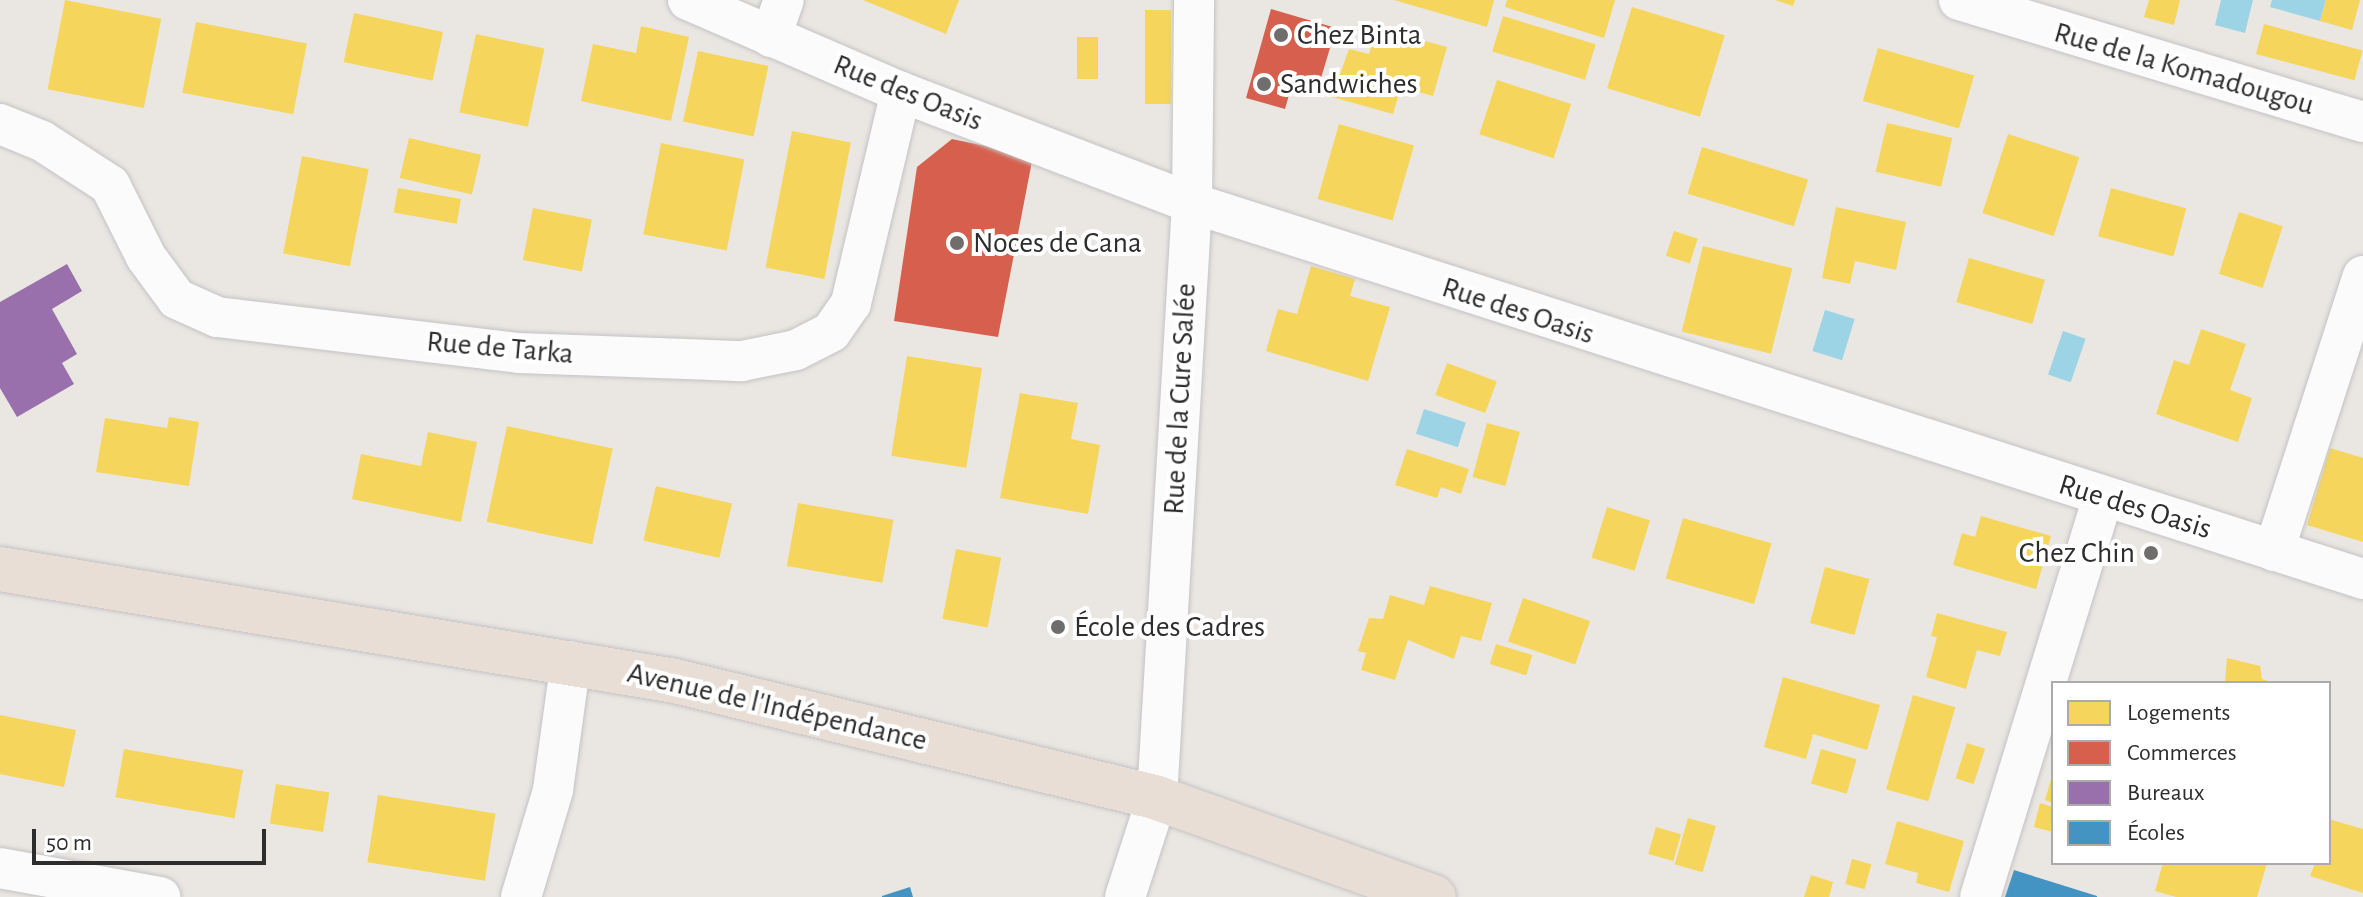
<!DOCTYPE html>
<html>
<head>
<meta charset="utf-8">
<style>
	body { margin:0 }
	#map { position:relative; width:2363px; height:897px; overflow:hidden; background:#eae7e3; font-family:"Alegreya Sans",sans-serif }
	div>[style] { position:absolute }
	.water>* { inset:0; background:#9cd4e6; transform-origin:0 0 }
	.homes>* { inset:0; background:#f6d55c; transform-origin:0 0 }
	.shops>* { inset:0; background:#d6604d }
	.offices>* { inset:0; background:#9970ab }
	.schools>* { inset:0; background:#4393c3 }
	.roads { filter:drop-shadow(0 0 2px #c4c3c3) drop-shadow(0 0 2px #c4c3c3) }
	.minor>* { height:40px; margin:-20px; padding:0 20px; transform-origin:20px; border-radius:20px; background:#fcfbfb }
	.highway>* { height:44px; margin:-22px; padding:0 22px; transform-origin:22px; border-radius:22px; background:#e8ded6 }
	.dots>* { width:22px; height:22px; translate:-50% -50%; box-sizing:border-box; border:4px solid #fff; border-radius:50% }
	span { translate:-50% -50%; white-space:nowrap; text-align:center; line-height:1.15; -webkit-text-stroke:8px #fff; paint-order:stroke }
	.poi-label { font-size:30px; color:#2d2d2d }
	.left { translate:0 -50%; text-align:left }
	.right { translate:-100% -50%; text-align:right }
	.street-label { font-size:30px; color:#2d2d2d }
	.legend { position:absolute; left:2051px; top:681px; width:280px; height:184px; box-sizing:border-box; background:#fff; border:2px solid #ababab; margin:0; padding:10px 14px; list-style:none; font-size:24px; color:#2d2d2d }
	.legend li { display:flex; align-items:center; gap:16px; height:40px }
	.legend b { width:40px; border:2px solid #ababab }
	.scale { position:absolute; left:32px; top:829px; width:234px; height:36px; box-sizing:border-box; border:4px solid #2d2d2d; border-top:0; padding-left:10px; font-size:24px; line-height:28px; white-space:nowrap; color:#2d2d2d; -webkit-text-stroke:6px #fff; paint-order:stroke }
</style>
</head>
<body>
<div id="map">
	<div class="water">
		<i style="clip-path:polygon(2221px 0,2253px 0,2245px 33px,2215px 25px)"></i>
		<i style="clip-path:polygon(2272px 0,2326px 0,2320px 21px,2270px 7px)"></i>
		<i style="left:1825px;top:310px;width:31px;height:43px;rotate:17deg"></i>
		<i style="left:2063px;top:331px;width:24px;height:46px;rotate:19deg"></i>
		<i style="left:1424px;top:409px;width:44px;height:26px;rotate:18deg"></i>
	</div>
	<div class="homes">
		<i style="left:65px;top:0;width:98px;height:91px;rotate:11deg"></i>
		<i style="clip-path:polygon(863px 0,959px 0,946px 34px)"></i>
		<i style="clip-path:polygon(1394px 0,1494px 0,1487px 27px)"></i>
		<i style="clip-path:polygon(1507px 0,1615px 0,1604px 38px,1505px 7px)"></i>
		<i style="clip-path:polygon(1775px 0,1795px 0,1793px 6px)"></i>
		<i style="clip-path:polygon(2149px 0,2180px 0,2174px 25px,2144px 17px)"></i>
		<i style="clip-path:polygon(2326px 0,2360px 0,2352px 30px,2320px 21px)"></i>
		<i style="left:1632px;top:7px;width:97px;height:85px;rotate:17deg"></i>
		<i style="left:1145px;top:10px;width:26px;height:94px"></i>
		<i style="left:354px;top:13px;width:91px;height:50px;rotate:12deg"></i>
		<i style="left:1503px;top:16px;width:97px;height:37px;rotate:17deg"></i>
		<i style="left:196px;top:22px;width:113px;height:72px;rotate:11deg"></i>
		<i style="left:2264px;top:24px;width:102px;height:31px;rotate:15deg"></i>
		<i style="clip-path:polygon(641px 26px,689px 37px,671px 121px,581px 101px,593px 44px,636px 53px)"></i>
		<i style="clip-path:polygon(1376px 28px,1447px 47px,1433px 96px,1401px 87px,1393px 114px,1332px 97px,1349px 49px,1369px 54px)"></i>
		<i style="left:476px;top:34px;width:70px;height:80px;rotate:12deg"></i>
		<i style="left:1098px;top:37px;width:42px;height:21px;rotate:90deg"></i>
		<i style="left:1878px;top:48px;width:100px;height:55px;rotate:16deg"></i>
		<i style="left:698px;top:51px;width:72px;height:72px;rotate:12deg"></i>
		<i style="left:1497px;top:80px;width:78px;height:57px;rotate:18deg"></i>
		<i style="left:1887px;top:123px;width:67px;height:50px;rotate:13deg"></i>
		<i style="left:1339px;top:124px;width:78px;height:78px;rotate:16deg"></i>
		<i style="left:792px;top:131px;width:60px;height:139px;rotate:11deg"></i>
		<i style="left:2008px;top:134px;width:75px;height:83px;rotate:18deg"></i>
		<i style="left:409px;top:138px;width:74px;height:41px;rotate:13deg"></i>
		<i style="left:661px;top:143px;width:85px;height:93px;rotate:11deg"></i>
		<i style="left:1702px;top:147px;width:111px;height:49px;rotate:17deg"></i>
		<i style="left:302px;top:156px;width:68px;height:99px;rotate:11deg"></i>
		<i style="left:398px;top:188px;width:64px;height:25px;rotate:10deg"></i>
		<i style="left:2111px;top:188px;width:78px;height:50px;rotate:15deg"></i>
		<i style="clip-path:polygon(1836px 207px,1906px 222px,1896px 270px,1855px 261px,1850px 284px,1822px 278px)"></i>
		<i style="left:533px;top:208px;width:60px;height:53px;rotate:11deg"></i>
		<i style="left:2239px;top:212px;width:46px;height:65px;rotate:18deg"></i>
		<i style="left:1674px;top:231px;width:25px;height:26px;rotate:18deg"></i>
		<i style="left:1703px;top:246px;width:92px;height:88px;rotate:14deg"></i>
		<i style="left:1969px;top:258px;width:79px;height:46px;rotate:16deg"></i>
		<i style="clip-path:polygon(1311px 266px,1355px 279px,1350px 296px,1390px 307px,1368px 381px,1266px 351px,1278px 309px,1297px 314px)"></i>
		<i style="clip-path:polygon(2201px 329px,2246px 344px,2230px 390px,2252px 398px,2238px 442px,2156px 414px,2174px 360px,2189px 365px)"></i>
		<i style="left:907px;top:356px;width:76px;height:101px;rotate:9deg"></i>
		<i style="left:1447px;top:363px;width:53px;height:34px;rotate:20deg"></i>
		<i style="clip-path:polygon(1020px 393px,1078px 403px,1071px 439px,1100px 445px,1088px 514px,1000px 498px)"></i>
		<i style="clip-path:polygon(169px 417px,199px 422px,189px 486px,96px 472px,105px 418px,167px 428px)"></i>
		<i style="left:1487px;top:423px;width:34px;height:56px;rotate:15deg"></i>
		<i style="left:507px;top:426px;width:108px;height:98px;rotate:12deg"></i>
		<i style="clip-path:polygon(428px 432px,477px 442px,461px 522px,352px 499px,361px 454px,421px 466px)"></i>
		<i style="clip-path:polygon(2330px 448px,2363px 458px,2363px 542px,2307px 525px)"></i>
		<i style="clip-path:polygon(1407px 449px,1469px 469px,1461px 494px,1441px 487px,1437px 498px,1395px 485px)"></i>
		<i style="left:656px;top:486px;width:78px;height:56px;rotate:13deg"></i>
		<i style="left:798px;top:503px;width:97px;height:64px;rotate:10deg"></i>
		<i style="left:1607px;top:507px;width:45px;height:53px;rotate:17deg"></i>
		<i style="clip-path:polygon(1981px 516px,2051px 536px,2036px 589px,1953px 565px,1962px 533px,1975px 537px)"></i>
		<i style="left:1683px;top:518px;width:92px;height:63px;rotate:16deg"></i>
		<i style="left:956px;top:549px;width:46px;height:71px;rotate:11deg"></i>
		<i style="left:1825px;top:567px;width:46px;height:58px;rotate:15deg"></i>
		<i style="clip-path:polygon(1430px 586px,1492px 603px,1481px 641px,1461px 636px,1454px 659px,1408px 640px,1395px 680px,1361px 670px,1366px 653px,1358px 651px,1369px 618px,1383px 619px,1390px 595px,1424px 605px)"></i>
		<i style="left:1523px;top:598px;width:71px;height:46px;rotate:19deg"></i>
		<i style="clip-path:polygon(1937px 613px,2007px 632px,2000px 656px,1977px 650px,1966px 689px,1926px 677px,1937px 637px,1931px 636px)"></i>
		<i style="left:1496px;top:644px;width:38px;height:21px;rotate:17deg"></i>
		<i style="clip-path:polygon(2227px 658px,2260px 666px,2262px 679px,2274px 683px,2225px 683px)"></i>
		<i style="clip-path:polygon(1783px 677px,1880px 705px,1867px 750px,1813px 734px,1806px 759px,1764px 747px)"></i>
		<i style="left:1913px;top:695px;width:44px;height:98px;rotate:16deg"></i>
		<i style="clip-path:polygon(0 715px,76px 730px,64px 787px,0 774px)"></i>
		<i style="left:1967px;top:743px;width:19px;height:37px;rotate:18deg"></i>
		<i style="left:124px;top:749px;width:121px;height:49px;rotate:10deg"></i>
		<i style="left:1821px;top:749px;width:37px;height:36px;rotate:16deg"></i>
		<i style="clip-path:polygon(2053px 773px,2053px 803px,2045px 800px)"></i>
		<i style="left:276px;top:784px;width:54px;height:40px;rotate:9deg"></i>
		<i style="left:378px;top:795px;width:119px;height:68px;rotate:9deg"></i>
		<i style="clip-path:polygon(2040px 803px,2053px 807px,2053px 832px,2034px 827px)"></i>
		<i style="left:1688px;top:818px;width:29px;height:48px;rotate:16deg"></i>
		<i style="clip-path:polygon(2329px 819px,2363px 829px,2363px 893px,2310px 876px,2315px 863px,2329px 863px)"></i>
		<i style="clip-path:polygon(1897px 821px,1964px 841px,1949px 892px,1916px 883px,1918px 873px,1885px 864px)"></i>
		<i style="left:1656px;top:827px;width:26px;height:28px;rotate:16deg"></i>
		<i style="left:1852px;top:859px;width:20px;height:26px;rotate:15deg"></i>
		<i style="clip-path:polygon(2163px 863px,2267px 863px,2257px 897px,2176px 897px,2155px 891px)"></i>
		<i style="clip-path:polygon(1811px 875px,1833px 882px,1829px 897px,1804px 897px)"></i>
	</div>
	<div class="shops">
		<i style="clip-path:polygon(1271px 9px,1336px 28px,1318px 88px,1293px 81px,1285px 109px,1246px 98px)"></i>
		<i style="clip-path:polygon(952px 139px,1033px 156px,998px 337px,894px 321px,917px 167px)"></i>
	</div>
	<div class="offices">
		<i style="clip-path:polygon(67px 264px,82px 291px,52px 309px,77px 354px,62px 363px,74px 384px,17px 417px,0 388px,0 302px)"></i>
	</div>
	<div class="schools">
		<i style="clip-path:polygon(2014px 870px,2097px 896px,2097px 897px,2005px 897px)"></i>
		<i style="clip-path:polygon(910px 887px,913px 897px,882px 897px,882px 896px)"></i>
	</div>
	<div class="roads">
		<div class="minor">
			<i style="left:688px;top:0;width:232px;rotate:23.4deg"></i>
			<i style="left:901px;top:92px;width:311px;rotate:20.9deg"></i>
			<i style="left:1192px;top:203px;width:1230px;rotate:17.8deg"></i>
			<i style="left:1959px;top:0;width:422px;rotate:16.8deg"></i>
			<i style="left:771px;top:37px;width:39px;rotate:-71deg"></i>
			<i style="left:0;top:124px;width:45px;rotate:22deg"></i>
			<i style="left:42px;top:141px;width:81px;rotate:32.9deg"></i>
			<i style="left:110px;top:185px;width:80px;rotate:63.4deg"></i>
			<i style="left:146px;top:257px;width:52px;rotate:53.6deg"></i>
			<i style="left:177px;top:299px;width:44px;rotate:24.2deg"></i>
			<i style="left:217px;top:317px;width:304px;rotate:6.8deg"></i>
			<i style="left:519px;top:353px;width:223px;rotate:2.1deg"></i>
			<i style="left:742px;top:361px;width:55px;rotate:-11.5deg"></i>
			<i style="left:796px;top:350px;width:39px;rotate:-27deg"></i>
			<i style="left:831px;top:332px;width:35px;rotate:-55deg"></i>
			<i style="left:851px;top:303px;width:217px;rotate:-76.7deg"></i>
			<i style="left:2274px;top:551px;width:289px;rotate:-72.1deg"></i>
			<i style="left:0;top:868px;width:163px;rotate:10.3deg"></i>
			<i style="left:521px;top:897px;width:112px;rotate:-73.3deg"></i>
			<i style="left:553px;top:790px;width:130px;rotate:-82.1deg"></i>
			<i style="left:1125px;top:897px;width:104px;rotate:-72.1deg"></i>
			<i style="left:1157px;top:798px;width:596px;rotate:-86.63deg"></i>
			<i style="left:1192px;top:203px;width:203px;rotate:-89.4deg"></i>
			<i style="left:1980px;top:897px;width:418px;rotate:-72.9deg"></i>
		</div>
		<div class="highway">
			<i style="left:0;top:569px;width:684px;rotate:9.42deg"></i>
			<i style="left:675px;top:681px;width:496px;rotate:13.6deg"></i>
			<i style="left:1157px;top:798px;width:294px;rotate:19.7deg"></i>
		</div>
	</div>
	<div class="dots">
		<i style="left:1281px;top:35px;background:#6f6e6d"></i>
		<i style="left:1264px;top:84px;background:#6f6e6d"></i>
		<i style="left:957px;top:243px;background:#6f6e6d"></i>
		<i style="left:2151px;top:553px;background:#6f6e6d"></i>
		<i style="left:1058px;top:627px;background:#6f6e6d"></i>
	</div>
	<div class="poi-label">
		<span class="left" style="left:1297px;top:35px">Chez Binta</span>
		<span class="left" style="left:1280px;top:84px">Sandwiches</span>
		<span class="left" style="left:973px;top:243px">Noces de Cana</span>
		<span class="right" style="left:2135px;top:553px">Chez Chin</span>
		<span class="left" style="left:1074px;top:627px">École des Cadres</span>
	</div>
	<div class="street-label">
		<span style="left:2184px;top:69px;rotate:16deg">Rue de la Komadougou</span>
		<span style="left:908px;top:93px;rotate:22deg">Rue des Oasis</span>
		<span style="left:1518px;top:311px;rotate:18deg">Rue des Oasis</span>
		<span style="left:500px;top:348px;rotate:5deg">Rue de Tarka</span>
		<span style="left:1180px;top:399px;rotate:-87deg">Rue de la Cure Salée</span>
		<span style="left:2135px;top:507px;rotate:17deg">Rue des Oasis</span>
		<span style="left:777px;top:707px;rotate:13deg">Avenue de l'Indépendance</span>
	</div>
	<ul class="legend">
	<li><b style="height:22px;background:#f6d55c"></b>Logements</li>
	<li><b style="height:22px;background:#d6604d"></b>Commerces</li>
	<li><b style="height:22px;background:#9970ab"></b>Bureaux</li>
	<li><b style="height:22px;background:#4393c3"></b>Écoles</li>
	</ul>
	<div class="scale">50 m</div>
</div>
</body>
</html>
